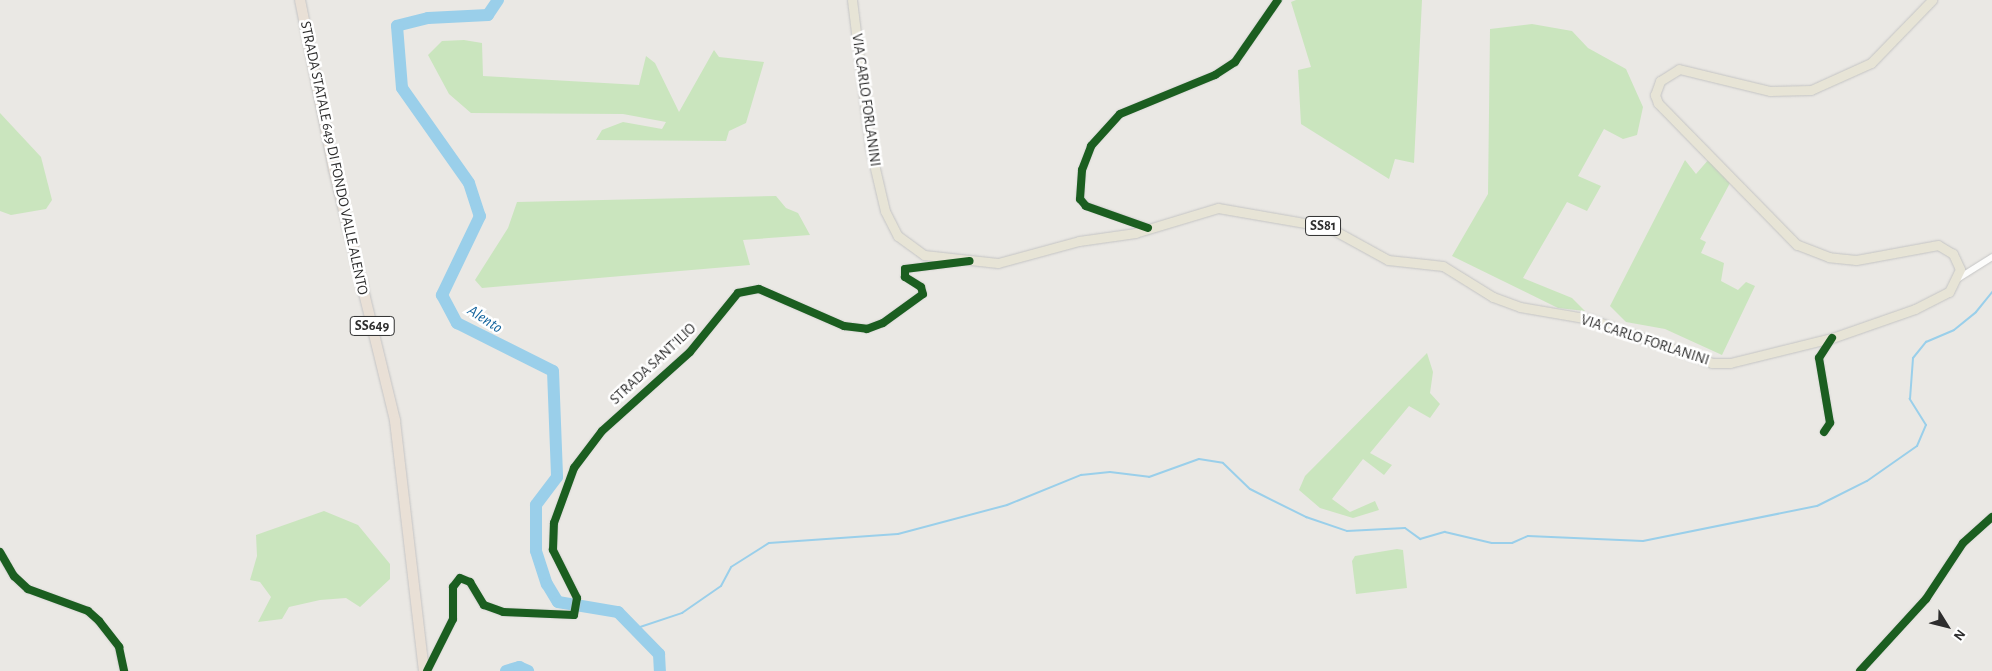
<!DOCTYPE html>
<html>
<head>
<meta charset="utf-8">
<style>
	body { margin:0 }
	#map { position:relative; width:1992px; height:671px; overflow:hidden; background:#eae8e4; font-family:"Alegreya Sans",sans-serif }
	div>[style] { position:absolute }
	.green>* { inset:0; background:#cae5be }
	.stream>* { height:2px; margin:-1px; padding:0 1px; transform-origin:1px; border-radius:1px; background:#9acfea }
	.river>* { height:12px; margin:-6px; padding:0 6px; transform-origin:6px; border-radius:6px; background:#9acfea }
	.roads { filter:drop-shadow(0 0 1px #c4c4c4) drop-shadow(0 0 1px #c4c4c4) }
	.street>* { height:5.5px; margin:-2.75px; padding:0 2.75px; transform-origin:2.75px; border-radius:2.75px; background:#fcfcfb }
	.primary>* { height:9px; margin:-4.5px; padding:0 4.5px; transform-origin:4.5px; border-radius:4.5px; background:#e7e4d6 }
	.highway>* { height:10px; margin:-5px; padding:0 5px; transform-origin:5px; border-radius:5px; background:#e9e0d6 }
	.cycleway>* { height:8px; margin:-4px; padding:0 4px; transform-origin:4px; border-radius:4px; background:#1b5e20 }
	span { translate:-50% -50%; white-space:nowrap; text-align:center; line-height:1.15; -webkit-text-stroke:5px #fff; paint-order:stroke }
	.shield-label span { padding:1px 4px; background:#fff; border:1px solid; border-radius:4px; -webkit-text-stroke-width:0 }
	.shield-label { font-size:14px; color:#2d2d2d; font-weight:700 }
	.street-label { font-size:15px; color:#2d2d2d }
	.water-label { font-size:16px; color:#11629c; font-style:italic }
	.north { position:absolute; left:1922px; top:601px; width:50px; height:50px; -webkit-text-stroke:4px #fff; paint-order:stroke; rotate:126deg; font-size:14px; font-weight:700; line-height:20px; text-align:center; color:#2d2d2d }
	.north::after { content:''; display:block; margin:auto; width:18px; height:22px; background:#2d2d2d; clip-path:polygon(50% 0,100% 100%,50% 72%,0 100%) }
</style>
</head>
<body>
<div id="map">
	<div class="green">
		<i style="clip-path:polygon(1296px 0,1422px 0,1414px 163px,1395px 159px,1389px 179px,1301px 124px,1298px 70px,1311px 67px,1291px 2px)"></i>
		<i style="clip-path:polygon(1532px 24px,1572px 31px,1588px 48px,1626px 69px,1643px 107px,1637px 135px,1623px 139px,1604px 129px,1578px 176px,1601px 186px,1587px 211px,1567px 202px,1523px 278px,1572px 298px,1585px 311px,1558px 308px,1452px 256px,1488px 194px,1490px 29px)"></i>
		<i style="clip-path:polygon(464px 40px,482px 43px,483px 76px,639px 85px,646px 56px,655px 63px,679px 112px,714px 50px,719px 57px,764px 62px,746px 123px,729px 131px,726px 141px,596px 140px,602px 130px,623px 122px,662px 129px,666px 122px,623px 114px,471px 113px,449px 94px,428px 55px,442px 41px)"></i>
		<i style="clip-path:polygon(0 113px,41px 157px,52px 200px,46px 209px,11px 215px,0 211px)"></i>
		<i style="clip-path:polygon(1709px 159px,1730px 183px,1700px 239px,1706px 242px,1701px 253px,1724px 263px,1721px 281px,1738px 290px,1746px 282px,1755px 286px,1722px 355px,1665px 329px,1626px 322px,1610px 306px,1685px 160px,1696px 174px)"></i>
		<i style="clip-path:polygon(776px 196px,786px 208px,798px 213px,810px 235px,743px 240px,750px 265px,482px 288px,475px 280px,508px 228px,517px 202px)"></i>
		<i style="clip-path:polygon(1427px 353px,1433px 372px,1430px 393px,1440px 404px,1430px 418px,1409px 406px,1370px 453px,1392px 465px,1384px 475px,1363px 459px,1332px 499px,1350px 512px,1375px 501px,1379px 510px,1353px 518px,1320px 508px,1299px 490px,1305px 476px)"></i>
		<i style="clip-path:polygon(324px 511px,358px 525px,390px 564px,390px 579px,360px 607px,346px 598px,320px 600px,289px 607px,282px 619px,258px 622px,271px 597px,260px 582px,250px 580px,257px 556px,256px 535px)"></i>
		<i style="clip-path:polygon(1397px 549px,1403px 550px,1407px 588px,1356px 594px,1352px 561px,1355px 556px)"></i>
	</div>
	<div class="stream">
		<i style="left:634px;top:629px;width:51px;rotate:-18.4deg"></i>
		<i style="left:682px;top:613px;width:47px;rotate:-34.7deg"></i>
		<i style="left:721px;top:586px;width:21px;rotate:-62deg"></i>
		<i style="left:731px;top:567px;width:45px;rotate:-32.3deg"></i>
		<i style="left:769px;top:543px;width:129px;rotate:-4deg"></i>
		<i style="left:898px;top:534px;width:113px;rotate:-14.9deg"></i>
		<i style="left:1007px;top:505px;width:80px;rotate:-22.1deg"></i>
		<i style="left:1081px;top:475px;width:29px;rotate:-6deg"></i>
		<i style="left:1110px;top:472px;width:39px;rotate:7deg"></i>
		<i style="left:1149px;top:477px;width:53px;rotate:-19.8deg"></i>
		<i style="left:1199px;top:459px;width:24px;rotate:9deg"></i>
		<i style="left:1223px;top:463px;width:37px;rotate:44deg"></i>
		<i style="left:1250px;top:489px;width:63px;rotate:26.6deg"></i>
		<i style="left:1306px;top:517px;width:43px;rotate:18.9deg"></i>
		<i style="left:1347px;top:531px;width:58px;rotate:-3deg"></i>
		<i style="left:1405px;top:528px;width:19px;rotate:36deg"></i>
		<i style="left:1420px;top:539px;width:26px;rotate:-16deg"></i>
		<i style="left:1445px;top:532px;width:48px;rotate:13.2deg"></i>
		<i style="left:1492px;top:543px;width:20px"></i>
		<i style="left:1512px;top:543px;width:17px;rotate:-24deg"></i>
		<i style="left:1528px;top:536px;width:115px;rotate:2.5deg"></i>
		<i style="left:1643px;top:541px;width:177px;rotate:-11.4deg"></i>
		<i style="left:1817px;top:506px;width:56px;rotate:-26.6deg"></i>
		<i style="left:1867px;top:481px;width:61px;rotate:-35deg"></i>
		<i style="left:1917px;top:446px;width:23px;rotate:-67deg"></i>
		<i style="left:1926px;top:425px;width:31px;rotate:-122deg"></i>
		<i style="left:1910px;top:399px;width:41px;rotate:-85.8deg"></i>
		<i style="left:1913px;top:358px;width:21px;rotate:-51deg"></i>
		<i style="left:1926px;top:342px;width:30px;rotate:-23deg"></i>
		<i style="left:1954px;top:330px;width:28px;rotate:-39deg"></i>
		<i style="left:1976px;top:312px;width:26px;rotate:-51deg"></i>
	</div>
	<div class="river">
		<i style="left:498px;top:0;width:18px;rotate:124deg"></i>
		<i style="left:488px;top:15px;width:60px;rotate:177.1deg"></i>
		<i style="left:428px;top:18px;width:32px;rotate:166deg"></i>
		<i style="left:397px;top:26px;width:62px;rotate:85.4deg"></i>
		<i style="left:402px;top:88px;width:116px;rotate:54.8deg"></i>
		<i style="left:469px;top:183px;width:35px;rotate:72deg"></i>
		<i style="left:480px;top:216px;width:88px;rotate:115.7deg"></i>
		<i style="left:442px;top:295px;width:32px;rotate:62deg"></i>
		<i style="left:457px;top:323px;width:107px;rotate:26.6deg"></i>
		<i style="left:553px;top:371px;width:106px;rotate:87.8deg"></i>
		<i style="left:557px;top:477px;width:35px;rotate:127deg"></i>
		<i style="left:536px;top:505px;width:46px;rotate:90deg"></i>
		<i style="left:536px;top:551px;width:35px;rotate:72deg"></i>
		<i style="left:547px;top:584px;width:21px;rotate:59deg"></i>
		<i style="left:558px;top:602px;width:61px;rotate:9.5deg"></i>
		<i style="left:618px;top:612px;width:59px;rotate:45.7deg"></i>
		<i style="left:659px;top:654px;width:17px;rotate:87deg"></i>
		<i style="left:506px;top:671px;width:14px;rotate:-17deg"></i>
		<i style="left:519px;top:667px;width:10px;rotate:24deg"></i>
	</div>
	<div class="roads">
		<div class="street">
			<i style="left:1148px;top:228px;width:66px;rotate:-160.5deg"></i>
			<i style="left:1086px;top:206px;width:9px;rotate:-131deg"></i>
			<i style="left:1080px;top:199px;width:29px;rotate:-86deg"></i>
			<i style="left:1082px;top:170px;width:26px;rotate:-69deg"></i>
			<i style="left:1091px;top:146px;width:43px;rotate:-47.8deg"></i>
			<i style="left:1120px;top:114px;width:103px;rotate:-22.3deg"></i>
			<i style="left:1215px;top:75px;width:24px;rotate:-33deg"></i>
			<i style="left:1235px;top:62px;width:75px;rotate:-55.3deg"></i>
			<i style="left:1959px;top:278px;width:39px;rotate:-32deg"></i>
			<i style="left:1824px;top:432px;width:11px;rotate:-56deg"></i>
			<i style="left:1830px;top:423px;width:66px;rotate:-99.6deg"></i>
			<i style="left:1819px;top:358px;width:24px;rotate:-57deg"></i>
			<i style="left:0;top:552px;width:28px;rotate:60deg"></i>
			<i style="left:14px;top:576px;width:19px;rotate:43deg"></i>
			<i style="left:28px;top:589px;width:64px;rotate:20.1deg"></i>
			<i style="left:88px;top:611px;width:15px;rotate:42deg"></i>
			<i style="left:99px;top:621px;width:33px;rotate:52deg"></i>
			<i style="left:119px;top:647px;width:25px;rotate:78deg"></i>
			<i style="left:427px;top:671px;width:58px;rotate:-63.4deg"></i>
			<i style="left:453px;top:619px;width:32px;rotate:-90deg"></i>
			<i style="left:453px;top:587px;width:11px;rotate:-52deg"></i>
			<i style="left:460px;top:578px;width:11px;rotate:22deg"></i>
			<i style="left:470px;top:582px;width:27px;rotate:59deg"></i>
			<i style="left:484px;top:605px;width:20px;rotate:20deg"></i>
			<i style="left:503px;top:612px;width:71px;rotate:2.4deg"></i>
			<i style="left:574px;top:615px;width:17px;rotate:-80deg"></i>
			<i style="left:577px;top:598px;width:54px;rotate:-116.6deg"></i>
			<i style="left:553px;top:550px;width:27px;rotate:-88deg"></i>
			<i style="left:554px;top:523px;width:59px;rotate:-70deg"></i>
			<i style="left:574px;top:468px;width:46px;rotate:-52.9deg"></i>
			<i style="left:602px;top:431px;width:118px;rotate:-41.9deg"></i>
			<i style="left:690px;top:352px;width:76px;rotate:-50.9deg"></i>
			<i style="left:738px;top:293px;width:21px;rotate:-11deg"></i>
			<i style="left:759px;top:289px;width:93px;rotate:23.5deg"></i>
			<i style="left:844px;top:326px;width:23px;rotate:7deg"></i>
			<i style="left:867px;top:329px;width:17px;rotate:-21deg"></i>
			<i style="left:883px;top:323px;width:49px;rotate:-35.9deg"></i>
			<i style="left:923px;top:294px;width:7px;rotate:-106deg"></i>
			<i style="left:921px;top:287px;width:19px;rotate:-148deg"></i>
			<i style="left:905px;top:277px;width:8px;rotate:-90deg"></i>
			<i style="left:905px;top:269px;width:65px;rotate:-7deg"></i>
			<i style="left:1860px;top:671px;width:98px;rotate:-47.5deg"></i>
			<i style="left:1926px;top:599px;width:67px;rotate:-56.5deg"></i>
			<i style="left:1963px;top:543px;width:39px;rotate:-42deg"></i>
		</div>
		<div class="primary">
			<i style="left:852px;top:0;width:148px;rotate:83deg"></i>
			<i style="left:870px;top:147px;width:66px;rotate:76.8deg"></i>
			<i style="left:885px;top:211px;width:28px;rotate:63deg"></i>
			<i style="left:898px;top:236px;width:32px;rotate:36deg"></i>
			<i style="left:924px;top:255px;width:74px;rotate:6.2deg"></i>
			<i style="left:998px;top:263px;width:84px;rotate:-15.2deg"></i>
			<i style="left:1079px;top:241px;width:57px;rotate:-8.1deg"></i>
			<i style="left:1135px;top:233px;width:87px;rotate:-16.8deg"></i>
			<i style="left:1218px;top:208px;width:112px;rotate:9.8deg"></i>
			<i style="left:1328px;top:227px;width:68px;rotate:28.8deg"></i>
			<i style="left:1388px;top:260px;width:55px;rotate:6.2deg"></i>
			<i style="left:1443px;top:266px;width:59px;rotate:31.8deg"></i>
			<i style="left:1493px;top:297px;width:29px;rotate:20deg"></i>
			<i style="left:1520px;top:307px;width:71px;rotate:9.7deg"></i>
			<i style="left:1590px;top:319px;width:130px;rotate:19.8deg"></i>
			<i style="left:1712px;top:363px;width:18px"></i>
			<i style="left:1730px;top:363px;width:105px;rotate:-13.8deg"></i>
			<i style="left:1832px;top:338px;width:88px;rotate:-19.3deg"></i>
			<i style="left:1915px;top:309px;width:38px;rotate:-27deg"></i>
			<i style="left:1949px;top:292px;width:25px;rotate:-64deg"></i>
			<i style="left:1960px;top:269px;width:17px;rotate:-115deg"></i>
			<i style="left:1953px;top:254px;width:17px;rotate:-149deg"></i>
			<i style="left:1938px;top:245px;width:83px;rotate:169.6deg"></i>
			<i style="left:1856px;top:260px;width:27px;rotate:-174deg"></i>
			<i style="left:1829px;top:257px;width:34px;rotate:-159deg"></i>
			<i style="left:1797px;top:245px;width:199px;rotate:-134.4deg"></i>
			<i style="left:1658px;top:103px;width:9px;rotate:-111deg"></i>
			<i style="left:1655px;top:95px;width:15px;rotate:-70deg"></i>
			<i style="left:1660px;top:81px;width:22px;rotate:-32deg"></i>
			<i style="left:1679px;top:69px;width:94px;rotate:13.6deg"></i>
			<i style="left:1770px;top:91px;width:41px;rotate:-1.4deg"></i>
			<i style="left:1811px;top:90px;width:66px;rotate:-24.2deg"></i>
			<i style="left:1871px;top:63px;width:88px;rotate:-45.9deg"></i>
		</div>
		<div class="highway">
			<i style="left:300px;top:0;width:173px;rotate:78.7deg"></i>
			<i style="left:334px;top:170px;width:258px;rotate:76.3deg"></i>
			<i style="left:395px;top:421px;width:252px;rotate:83.4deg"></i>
		</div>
	</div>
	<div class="cycleway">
		<i style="left:1148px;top:228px;width:66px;rotate:-160.5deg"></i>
		<i style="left:1086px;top:206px;width:9px;rotate:-131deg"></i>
		<i style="left:1080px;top:199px;width:29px;rotate:-86deg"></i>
		<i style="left:1082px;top:170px;width:26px;rotate:-69deg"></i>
		<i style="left:1091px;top:146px;width:43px;rotate:-47.8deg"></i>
		<i style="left:1120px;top:114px;width:103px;rotate:-22.3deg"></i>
		<i style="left:1215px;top:75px;width:24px;rotate:-33deg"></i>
		<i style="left:1235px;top:62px;width:75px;rotate:-55.3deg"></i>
		<i style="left:1824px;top:432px;width:11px;rotate:-56deg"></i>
		<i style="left:1830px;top:423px;width:66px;rotate:-99.6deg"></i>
		<i style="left:1819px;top:358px;width:24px;rotate:-57deg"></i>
		<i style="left:0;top:552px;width:28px;rotate:60deg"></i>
		<i style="left:14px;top:576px;width:19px;rotate:43deg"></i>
		<i style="left:28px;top:589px;width:64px;rotate:20.1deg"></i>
		<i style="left:88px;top:611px;width:15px;rotate:42deg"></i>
		<i style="left:99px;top:621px;width:33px;rotate:52deg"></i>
		<i style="left:119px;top:647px;width:25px;rotate:78deg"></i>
		<i style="left:427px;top:671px;width:58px;rotate:-63.4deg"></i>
		<i style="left:453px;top:619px;width:32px;rotate:-90deg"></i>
		<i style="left:453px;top:587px;width:11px;rotate:-52deg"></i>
		<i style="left:460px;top:578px;width:11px;rotate:22deg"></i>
		<i style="left:470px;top:582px;width:27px;rotate:59deg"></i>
		<i style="left:484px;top:605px;width:20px;rotate:20deg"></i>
		<i style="left:503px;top:612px;width:71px;rotate:2.4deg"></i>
		<i style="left:574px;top:615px;width:17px;rotate:-80deg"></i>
		<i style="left:577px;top:598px;width:54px;rotate:-116.6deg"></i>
		<i style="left:553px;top:550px;width:27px;rotate:-88deg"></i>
		<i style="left:554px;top:523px;width:59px;rotate:-70deg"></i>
		<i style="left:574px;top:468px;width:46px;rotate:-52.9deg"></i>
		<i style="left:602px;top:431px;width:118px;rotate:-41.9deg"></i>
		<i style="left:690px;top:352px;width:76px;rotate:-50.9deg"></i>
		<i style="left:738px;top:293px;width:21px;rotate:-11deg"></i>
		<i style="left:759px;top:289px;width:93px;rotate:23.5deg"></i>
		<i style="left:844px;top:326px;width:23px;rotate:7deg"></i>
		<i style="left:867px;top:329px;width:17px;rotate:-21deg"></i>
		<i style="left:883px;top:323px;width:49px;rotate:-35.9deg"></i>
		<i style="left:923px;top:294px;width:7px;rotate:-106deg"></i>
		<i style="left:921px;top:287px;width:19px;rotate:-148deg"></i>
		<i style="left:905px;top:277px;width:8px;rotate:-90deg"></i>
		<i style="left:905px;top:269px;width:65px;rotate:-7deg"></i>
		<i style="left:1860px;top:671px;width:98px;rotate:-47.5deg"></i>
		<i style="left:1926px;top:599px;width:67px;rotate:-56.5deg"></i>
		<i style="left:1963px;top:543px;width:39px;rotate:-42deg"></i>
	</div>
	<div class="shield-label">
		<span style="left:1323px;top:226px">SS81</span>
		<span style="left:372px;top:326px">SS649</span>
	</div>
	<div class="street-label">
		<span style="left:866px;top:100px;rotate:82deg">VIA CARLO FORLANINI</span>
		<span style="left:334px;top:158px;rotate:78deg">STRADA STATALE 649 DI FONDO VALLE ALENTO</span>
		<span style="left:1645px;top:340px;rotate:18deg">VIA CARLO FORLANINI</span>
		<span style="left:653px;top:364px;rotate:-43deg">STRADA SANT'ILIO</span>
	</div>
	<div class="water-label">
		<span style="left:485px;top:319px;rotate:33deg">Alento</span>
	</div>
	<div class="north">N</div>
</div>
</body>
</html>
